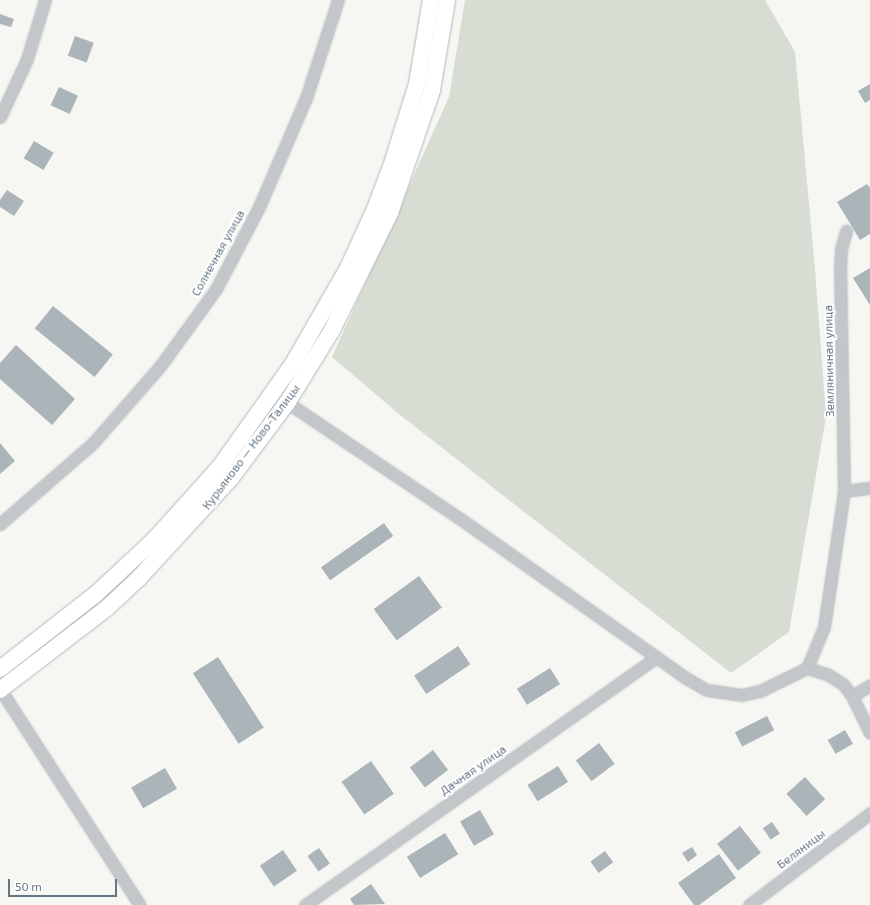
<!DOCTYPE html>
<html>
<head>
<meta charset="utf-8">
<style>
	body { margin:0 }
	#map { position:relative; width:870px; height:905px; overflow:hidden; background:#f6f6f2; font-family:"Exo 2",sans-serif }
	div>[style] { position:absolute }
	.green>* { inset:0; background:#d7ddd3 }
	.building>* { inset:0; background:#abb4b9; transform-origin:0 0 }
	.roads { filter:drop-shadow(0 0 1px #b3b9bd) drop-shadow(0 0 1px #b3b9bd) }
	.street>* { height:11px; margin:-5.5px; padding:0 5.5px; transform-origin:5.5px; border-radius:5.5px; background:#c3c7ca }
	.secondary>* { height:16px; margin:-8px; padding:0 8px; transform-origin:8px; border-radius:8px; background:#fff }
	span { translate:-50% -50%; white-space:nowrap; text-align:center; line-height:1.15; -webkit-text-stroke:4px #fff; paint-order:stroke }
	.street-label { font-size:12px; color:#647684 }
	.scale { position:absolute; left:8px; top:879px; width:109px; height:18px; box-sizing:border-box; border:2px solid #647684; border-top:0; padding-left:5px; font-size:12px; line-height:14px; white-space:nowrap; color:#647684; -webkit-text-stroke:3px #fff; paint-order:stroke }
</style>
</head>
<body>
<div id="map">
	<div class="green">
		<i style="clip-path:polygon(465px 0,765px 0,795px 52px,815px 269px,826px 417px,789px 632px,731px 673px,400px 415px,332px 357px,449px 97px)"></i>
	</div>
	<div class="building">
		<i style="clip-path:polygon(0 14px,14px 19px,11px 27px,0 24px)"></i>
		<i style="left:75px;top:36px;width:20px;height:21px;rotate:20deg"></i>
		<i style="clip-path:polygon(870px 84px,870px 100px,865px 103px,858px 91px)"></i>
		<i style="left:59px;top:87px;width:21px;height:20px;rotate:25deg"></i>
		<i style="left:34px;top:141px;width:23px;height:20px;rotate:31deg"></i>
		<i style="clip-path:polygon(867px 184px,870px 188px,870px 234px,860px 240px,837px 202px)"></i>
		<i style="clip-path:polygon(7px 190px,24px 201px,14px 216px,0 207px,0 200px)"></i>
		<i style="clip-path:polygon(870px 268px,870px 305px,853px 278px)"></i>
		<i style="left:53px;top:306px;width:77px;height:29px;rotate:39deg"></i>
		<i style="clip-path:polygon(16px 345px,75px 399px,52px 425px,0 379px,0 363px)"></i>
		<i style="clip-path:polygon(0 443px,15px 461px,0 474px)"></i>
		<i style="left:384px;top:523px;width:16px;height:77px;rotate:55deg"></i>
		<i style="left:419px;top:576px;width:39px;height:56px;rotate:54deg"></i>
		<i style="left:458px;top:646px;width:22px;height:53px;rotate:56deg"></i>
		<i style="left:218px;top:657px;width:84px;height:30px;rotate:57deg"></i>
		<i style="left:550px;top:668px;width:19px;height:39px;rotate:58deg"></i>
		<i style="left:767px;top:716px;width:16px;height:36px;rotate:63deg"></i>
		<i style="left:845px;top:730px;width:16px;height:20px;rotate:60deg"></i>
		<i style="left:599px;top:743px;width:26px;height:29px;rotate:53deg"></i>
		<i style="left:433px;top:750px;width:25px;height:29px;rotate:53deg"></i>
		<i style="left:371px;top:761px;width:40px;height:36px;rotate:55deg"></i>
		<i style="left:558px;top:766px;width:19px;height:36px;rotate:58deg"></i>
		<i style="left:165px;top:768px;width:24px;height:39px;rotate:60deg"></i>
		<i style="left:805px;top:777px;width:30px;height:25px;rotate:48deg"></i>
		<i style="left:480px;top:810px;width:28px;height:23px;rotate:60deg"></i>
		<i style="left:772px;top:822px;width:14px;height:11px;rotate:56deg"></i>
		<i style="left:740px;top:826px;width:34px;height:29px;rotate:52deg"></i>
		<i style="left:445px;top:833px;width:25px;height:45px;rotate:58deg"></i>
		<i style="clip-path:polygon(692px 847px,697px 855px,688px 862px,682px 853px)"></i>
		<i style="left:319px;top:848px;width:19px;height:14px;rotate:55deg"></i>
		<i style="left:283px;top:850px;width:25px;height:28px;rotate:56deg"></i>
		<i style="left:605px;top:851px;width:14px;height:18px;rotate:54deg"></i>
		<i style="clip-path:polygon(719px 854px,736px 878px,699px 905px,694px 905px,678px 883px)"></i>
		<i style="clip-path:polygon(371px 884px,385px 904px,354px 905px,350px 899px)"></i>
	</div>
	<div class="roads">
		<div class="street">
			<i style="left:0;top:117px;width:64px;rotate:-65deg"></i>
			<i style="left:27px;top:59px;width:62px;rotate:-73deg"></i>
			<i style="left:273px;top:393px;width:228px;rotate:33.9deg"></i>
			<i style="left:462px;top:520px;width:274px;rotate:35.2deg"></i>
			<i style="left:686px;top:678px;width:24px;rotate:30deg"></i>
			<i style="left:707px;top:690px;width:35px;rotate:8deg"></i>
			<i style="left:742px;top:695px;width:18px;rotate:-13deg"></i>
			<i style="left:760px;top:691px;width:52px;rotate:-26.1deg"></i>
			<i style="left:844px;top:491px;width:26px;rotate:-7deg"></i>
			<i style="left:0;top:524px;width:123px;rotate:-41.1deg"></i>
			<i style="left:93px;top:443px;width:103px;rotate:-48.9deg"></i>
			<i style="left:161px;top:365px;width:94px;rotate:-54.1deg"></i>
			<i style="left:216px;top:289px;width:93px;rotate:-62.3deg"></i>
			<i style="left:259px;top:207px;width:119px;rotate:-66.7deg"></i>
			<i style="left:306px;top:98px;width:103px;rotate:-71.9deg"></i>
			<i style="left:807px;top:668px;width:44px;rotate:-67.5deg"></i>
			<i style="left:824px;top:627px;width:137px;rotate:-81.6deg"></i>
			<i style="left:844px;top:491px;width:221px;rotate:-91deg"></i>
			<i style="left:840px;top:270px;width:21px;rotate:-87deg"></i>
			<i style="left:841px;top:249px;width:19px;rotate:-74deg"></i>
			<i style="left:807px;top:668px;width:21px;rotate:17deg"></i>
			<i style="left:827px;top:674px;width:19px;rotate:32deg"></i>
			<i style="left:843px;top:684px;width:15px;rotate:53deg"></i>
			<i style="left:852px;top:696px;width:41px;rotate:64.1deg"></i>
			<i style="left:0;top:689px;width:257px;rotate:57.1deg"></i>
			<i style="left:852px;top:696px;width:21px;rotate:-31deg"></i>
			<i style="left:305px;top:905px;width:430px;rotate:-35.2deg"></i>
			<i style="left:749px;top:905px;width:152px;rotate:-37.2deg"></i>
		</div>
		<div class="secondary">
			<i style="left:0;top:669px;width:122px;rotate:-38deg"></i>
			<i style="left:96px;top:594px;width:81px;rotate:-43deg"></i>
			<i style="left:155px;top:539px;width:96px;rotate:-48deg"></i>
			<i style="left:219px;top:468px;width:128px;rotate:-54.6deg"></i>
			<i style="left:293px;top:364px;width:111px;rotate:-60.2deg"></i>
			<i style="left:348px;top:268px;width:65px;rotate:-65.4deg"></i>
			<i style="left:375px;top:209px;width:51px;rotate:-69.4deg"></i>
			<i style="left:393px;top:161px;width:81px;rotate:-72.7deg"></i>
			<i style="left:417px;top:84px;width:85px;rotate:-80.5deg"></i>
			<i style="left:0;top:690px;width:135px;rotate:-37.5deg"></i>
			<i style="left:107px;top:608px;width:44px;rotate:-43.2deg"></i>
			<i style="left:139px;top:578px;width:136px;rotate:-47.4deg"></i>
			<i style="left:231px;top:478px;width:94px;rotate:-53.3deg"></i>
			<i style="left:287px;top:403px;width:86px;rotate:-58.3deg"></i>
			<i style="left:332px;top:330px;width:131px;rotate:-63.6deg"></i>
			<i style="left:390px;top:213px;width:130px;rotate:-71.1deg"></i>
			<i style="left:432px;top:90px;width:91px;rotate:-80.5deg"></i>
		</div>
	</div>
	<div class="street-label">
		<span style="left:218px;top:253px;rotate:-61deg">Солнечная улица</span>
		<span style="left:829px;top:361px;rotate:-91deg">Земляничная улица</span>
		<span style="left:251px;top:447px;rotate:-53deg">Курьяново — Ново-Талицы</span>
		<span style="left:473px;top:770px;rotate:-35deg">Дачная улица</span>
		<span style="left:801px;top:849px;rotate:-37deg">Беляницы</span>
	</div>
	<div class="scale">50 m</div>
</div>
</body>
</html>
